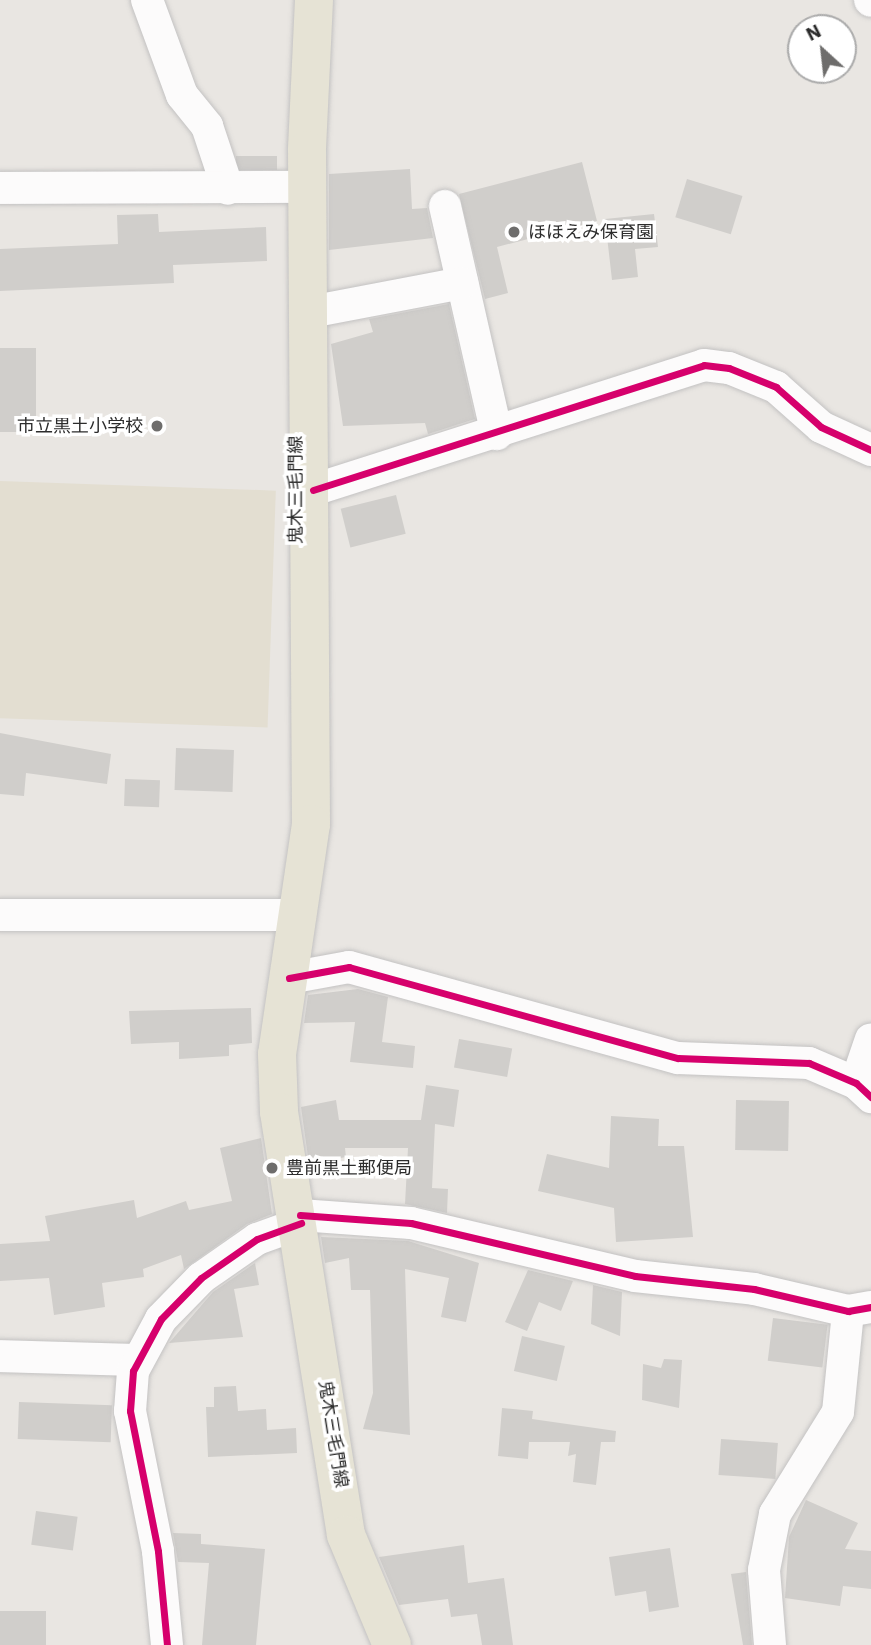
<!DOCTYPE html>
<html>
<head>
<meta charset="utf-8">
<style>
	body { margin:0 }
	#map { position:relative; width:871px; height:1645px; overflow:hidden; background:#e9e6e2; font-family:"IBM Plex Sans","Noto Sans JP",sans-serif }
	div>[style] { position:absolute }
	.education>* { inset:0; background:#e3ded1; transform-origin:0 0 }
	.building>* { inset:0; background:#d0cecb; transform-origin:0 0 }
	.roads { filter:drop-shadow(0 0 2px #c3c2c2) drop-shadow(0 0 2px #c3c2c2) }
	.minor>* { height:32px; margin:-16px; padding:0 16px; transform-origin:16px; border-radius:16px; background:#fcfbfb }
	.major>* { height:38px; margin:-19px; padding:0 19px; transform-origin:19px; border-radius:19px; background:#e6e3d5 }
	.cycleway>* { height:7px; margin:-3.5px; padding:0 3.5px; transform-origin:3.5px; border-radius:3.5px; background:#d6006c }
	.dots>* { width:19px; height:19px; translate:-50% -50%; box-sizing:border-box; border:4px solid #fff; border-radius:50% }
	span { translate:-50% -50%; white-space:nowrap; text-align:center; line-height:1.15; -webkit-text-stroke:7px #fff; paint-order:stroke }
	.poi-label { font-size:18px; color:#2c2c2c }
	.left { translate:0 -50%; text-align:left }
	.right { translate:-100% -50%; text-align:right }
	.street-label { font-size:18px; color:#2c2c2c }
	.north { position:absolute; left:787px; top:14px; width:70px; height:70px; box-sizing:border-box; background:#fff; border:2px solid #ababab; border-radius:50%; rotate:333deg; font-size:19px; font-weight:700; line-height:28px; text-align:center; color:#2c2c2c }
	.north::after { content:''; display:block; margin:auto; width:24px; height:32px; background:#6e6d6c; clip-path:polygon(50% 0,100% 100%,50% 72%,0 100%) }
</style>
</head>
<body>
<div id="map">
	<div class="education">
		<i style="left:0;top:481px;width:276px;height:237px;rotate:2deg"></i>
	</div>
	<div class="building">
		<i style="left:236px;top:156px;width:41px;height:14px"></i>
		<i style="clip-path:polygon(582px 162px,597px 221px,497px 247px,508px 293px,485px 299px,459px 194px)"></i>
		<i style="clip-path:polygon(410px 169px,412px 209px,427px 208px,433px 238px,329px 250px,329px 174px)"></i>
		<i style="left:687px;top:179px;width:58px;height:40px;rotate:17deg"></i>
		<i style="clip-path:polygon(158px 214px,159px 232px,266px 227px,267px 261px,173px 265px,174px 283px,0 291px,0 249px,118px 244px,117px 215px)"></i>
		<i style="clip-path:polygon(654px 214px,658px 247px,635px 249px,638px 277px,612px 280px,605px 219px)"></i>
		<i style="clip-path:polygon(449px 304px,475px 419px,428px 434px,425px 423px,343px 426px,331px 344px,373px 332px,369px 319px)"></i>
		<i style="left:0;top:348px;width:36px;height:84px"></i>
		<i style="left:396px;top:495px;width:40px;height:57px;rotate:76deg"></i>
		<i style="clip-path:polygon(0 733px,111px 754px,107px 784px,26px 773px,24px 796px,0 794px)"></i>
		<i style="left:176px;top:748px;width:58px;height:42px;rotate:2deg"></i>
		<i style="left:125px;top:779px;width:35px;height:27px;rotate:2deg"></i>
		<i style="clip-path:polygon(358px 989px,388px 997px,382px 1042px,415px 1046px,413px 1068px,350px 1062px,355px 1022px,304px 1023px,308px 995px)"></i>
		<i style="clip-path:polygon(251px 1008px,252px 1043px,229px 1045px,229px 1056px,179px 1059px,179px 1042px,131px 1044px,129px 1011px)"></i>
		<i style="left:459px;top:1039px;width:54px;height:29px;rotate:10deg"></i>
		<i style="clip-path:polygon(426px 1085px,459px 1090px,454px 1127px,435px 1124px,432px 1188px,448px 1189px,447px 1213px,405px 1204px,408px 1148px,345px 1148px,346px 1157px,309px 1164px,301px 1107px,336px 1100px,339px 1120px,421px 1120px)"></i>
		<i style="left:736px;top:1100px;width:53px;height:50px;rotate:1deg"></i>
		<i style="clip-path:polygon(611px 1116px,659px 1119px,658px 1146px,684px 1146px,693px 1237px,616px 1242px,614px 1208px,538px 1191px,547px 1154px,609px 1168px)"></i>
		<i style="clip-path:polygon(261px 1138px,272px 1214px,247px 1224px,184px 1269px,181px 1255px,143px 1269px,144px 1277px,102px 1283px,105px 1307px,54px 1315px,49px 1278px,0 1281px,0 1244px,50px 1241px,45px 1216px,134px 1200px,137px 1218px,186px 1201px,189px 1210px,232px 1201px,220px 1148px)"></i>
		<i style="clip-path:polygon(321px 1237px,408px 1241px,479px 1263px,466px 1322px,441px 1317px,449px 1278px,405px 1269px,410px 1435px,363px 1429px,373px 1393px,370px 1290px,351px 1290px,349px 1258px,325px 1263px)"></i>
		<i style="clip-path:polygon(255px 1263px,259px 1285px,234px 1289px,243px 1337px,169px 1343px,213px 1292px)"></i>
		<i style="clip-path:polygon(528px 1270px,573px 1281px,561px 1311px,539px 1302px,527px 1331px,505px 1322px)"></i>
		<i style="clip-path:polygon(593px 1285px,622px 1292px,620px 1336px,591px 1324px)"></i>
		<i style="left:773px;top:1318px;width:55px;height:43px;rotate:7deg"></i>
		<i style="left:522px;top:1336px;width:44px;height:36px;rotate:13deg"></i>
		<i style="clip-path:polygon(664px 1359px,682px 1360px,679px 1408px,642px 1400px,643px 1364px,661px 1368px)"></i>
		<i style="clip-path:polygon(236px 1386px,238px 1411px,266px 1409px,267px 1430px,296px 1428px,297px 1453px,208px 1457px,206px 1407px,214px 1407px,214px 1387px)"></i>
		<i style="left:19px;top:1402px;width:93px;height:37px;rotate:2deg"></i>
		<i style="clip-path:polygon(502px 1408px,533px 1411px,532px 1419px,616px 1431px,615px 1442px,601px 1442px,596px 1485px,573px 1482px,576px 1454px,568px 1456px,570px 1442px,529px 1442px,528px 1459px,498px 1456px)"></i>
		<i style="left:721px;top:1439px;width:57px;height:36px;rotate:4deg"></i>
		<i style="clip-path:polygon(806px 1500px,858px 1523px,845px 1549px,871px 1551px,871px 1589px,843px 1586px,840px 1606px,785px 1598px,789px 1537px)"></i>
		<i style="left:36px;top:1511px;width:42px;height:34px;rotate:8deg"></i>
		<i style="clip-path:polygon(173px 1533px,201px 1534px,201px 1544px,265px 1549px,256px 1645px,202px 1645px,209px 1563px,178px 1562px)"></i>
		<i style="clip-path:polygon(464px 1545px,468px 1583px,504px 1578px,513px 1645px,482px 1645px,477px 1614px,451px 1617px,448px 1599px,399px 1605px,379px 1557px)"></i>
		<i style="clip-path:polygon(670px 1548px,679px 1607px,649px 1612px,646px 1591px,615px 1596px,609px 1557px)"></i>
		<i style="clip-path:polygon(746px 1572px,752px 1645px,743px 1645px,731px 1574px)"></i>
		<i style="left:0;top:1611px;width:46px;height:34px"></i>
	</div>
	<div class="roads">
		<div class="minor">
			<i style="left:147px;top:0;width:101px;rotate:69.8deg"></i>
			<i style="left:182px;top:95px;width:40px;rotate:51deg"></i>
			<i style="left:207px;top:126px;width:66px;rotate:71.6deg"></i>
			<i style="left:870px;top:0;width:1px;rotate:45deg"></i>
			<i style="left:0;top:188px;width:307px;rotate:-0.2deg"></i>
			<i style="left:445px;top:206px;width:234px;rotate:77.2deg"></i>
			<i style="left:310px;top:312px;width:155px;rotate:-10.8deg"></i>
			<i style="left:313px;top:490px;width:410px;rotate:-17.7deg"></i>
			<i style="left:704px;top:365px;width:25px;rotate:7deg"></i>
			<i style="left:729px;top:368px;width:51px;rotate:22deg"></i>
			<i style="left:776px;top:387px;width:60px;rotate:41.6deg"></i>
			<i style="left:821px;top:427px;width:55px;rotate:24.7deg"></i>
			<i style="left:0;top:915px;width:299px"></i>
			<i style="left:289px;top:978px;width:61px;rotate:-10.4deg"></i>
			<i style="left:349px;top:967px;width:341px;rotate:15.5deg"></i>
			<i style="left:678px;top:1058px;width:131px;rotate:2.2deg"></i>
			<i style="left:809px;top:1063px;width:51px;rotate:23.1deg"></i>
			<i style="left:856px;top:1083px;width:21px;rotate:43deg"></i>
			<i style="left:856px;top:1083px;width:46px;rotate:-71.2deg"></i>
			<i style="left:300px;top:1215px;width:111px;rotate:4.1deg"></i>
			<i style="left:411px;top:1223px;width:230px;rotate:13.3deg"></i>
			<i style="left:635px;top:1276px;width:120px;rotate:6.2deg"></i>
			<i style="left:754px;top:1289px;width:97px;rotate:13.2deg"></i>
			<i style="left:848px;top:1311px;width:23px;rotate:-10deg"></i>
			<i style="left:0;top:1356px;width:137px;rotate:1.7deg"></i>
			<i style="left:167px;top:1645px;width:94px;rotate:-95.5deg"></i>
			<i style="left:158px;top:1551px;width:143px;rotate:-101.3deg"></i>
			<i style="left:130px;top:1411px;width:40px;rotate:-85.7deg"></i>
			<i style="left:133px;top:1371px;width:59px;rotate:-61.7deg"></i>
			<i style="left:161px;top:1319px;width:57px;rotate:-45.7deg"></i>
			<i style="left:201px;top:1278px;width:68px;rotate:-34.9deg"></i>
			<i style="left:257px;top:1239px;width:47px;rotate:-20deg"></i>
			<i style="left:770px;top:1645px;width:75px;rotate:-94.6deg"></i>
			<i style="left:764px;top:1570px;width:57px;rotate:-78.9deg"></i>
			<i style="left:775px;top:1514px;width:120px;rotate:-58.3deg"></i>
			<i style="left:838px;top:1412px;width:101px;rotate:-84.3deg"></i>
		</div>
		<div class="major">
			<i style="left:314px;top:0;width:150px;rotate:92.7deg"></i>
			<i style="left:307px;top:150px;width:674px;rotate:89.66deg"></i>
			<i style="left:311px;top:824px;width:232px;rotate:98.4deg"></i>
			<i style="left:277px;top:1054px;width:58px;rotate:88deg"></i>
			<i style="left:279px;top:1112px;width:428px;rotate:81deg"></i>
			<i style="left:346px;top:1535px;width:119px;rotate:67.3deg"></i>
		</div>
	</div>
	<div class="cycleway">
		<i style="left:313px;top:490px;width:410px;rotate:-17.7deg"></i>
		<i style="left:704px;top:365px;width:25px;rotate:7deg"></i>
		<i style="left:729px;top:368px;width:51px;rotate:22deg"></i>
		<i style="left:776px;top:387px;width:60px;rotate:41.6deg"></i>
		<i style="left:821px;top:427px;width:55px;rotate:24.7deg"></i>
		<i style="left:289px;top:978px;width:61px;rotate:-10.4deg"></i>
		<i style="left:349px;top:967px;width:341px;rotate:15.5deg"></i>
		<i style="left:678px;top:1058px;width:131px;rotate:2.2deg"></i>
		<i style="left:809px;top:1063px;width:51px;rotate:23.1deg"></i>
		<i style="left:856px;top:1083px;width:21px;rotate:43deg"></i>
		<i style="left:300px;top:1215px;width:111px;rotate:4.1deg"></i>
		<i style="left:411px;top:1223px;width:230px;rotate:13.3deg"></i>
		<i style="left:635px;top:1276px;width:120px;rotate:6.2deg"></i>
		<i style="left:754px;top:1289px;width:97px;rotate:13.2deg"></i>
		<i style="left:848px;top:1311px;width:23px;rotate:-10deg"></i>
		<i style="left:167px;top:1645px;width:94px;rotate:-95.5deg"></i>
		<i style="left:158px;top:1551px;width:143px;rotate:-101.3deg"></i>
		<i style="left:130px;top:1411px;width:40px;rotate:-85.7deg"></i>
		<i style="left:133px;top:1371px;width:59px;rotate:-61.7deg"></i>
		<i style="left:161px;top:1319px;width:57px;rotate:-45.7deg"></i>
		<i style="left:201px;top:1278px;width:68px;rotate:-34.9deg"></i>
		<i style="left:257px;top:1239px;width:47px;rotate:-20deg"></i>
	</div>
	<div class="dots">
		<i style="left:514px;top:232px;background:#6e6d6c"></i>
		<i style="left:157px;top:426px;background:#6e6d6c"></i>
		<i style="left:272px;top:1168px;background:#6e6d6c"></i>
	</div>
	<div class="poi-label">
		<span class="left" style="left:528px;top:232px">ほほえみ保育園</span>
		<span class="right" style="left:143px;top:426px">市立黒土小学校</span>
		<span class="left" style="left:286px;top:1168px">豊前黒土郵便局</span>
	</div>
	<div class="street-label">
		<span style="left:296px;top:490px;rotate:-90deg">鬼木三毛門線</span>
		<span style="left:333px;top:1434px;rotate:81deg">鬼木三毛門線</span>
	</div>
	<div class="north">N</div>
</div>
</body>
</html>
